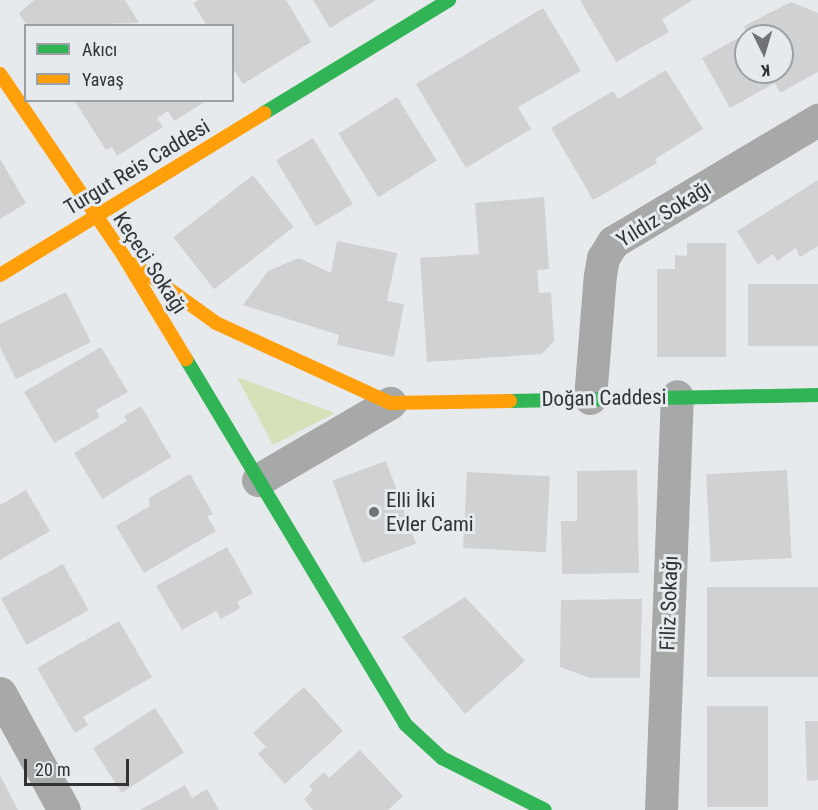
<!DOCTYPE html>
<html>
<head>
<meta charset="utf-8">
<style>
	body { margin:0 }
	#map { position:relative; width:818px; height:810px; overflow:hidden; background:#e7eaec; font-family:"Roboto Condensed",sans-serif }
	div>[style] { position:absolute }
	.green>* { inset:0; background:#d5e1b8 }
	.building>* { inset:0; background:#cfd1d2; transform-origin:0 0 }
	.street>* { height:33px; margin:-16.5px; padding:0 16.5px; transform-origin:16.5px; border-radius:16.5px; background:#a7a8a8 }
	.fast>* { height:14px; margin:-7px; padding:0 7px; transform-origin:7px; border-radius:7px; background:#30b455 }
	.slow>* { height:14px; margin:-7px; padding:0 7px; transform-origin:7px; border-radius:7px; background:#ff9f0a }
	.dots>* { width:16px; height:16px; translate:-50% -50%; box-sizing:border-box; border:3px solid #e5eaee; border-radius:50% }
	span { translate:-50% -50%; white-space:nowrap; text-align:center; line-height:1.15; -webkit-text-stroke:6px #e5eaee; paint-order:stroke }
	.street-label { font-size:21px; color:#303233 }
	.poi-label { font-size:21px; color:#303233 }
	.left { translate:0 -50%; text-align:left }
	.legend { position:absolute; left:24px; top:24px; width:210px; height:78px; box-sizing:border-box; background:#e5eaee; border:2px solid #9da0a3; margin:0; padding:8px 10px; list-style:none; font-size:18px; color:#303233 }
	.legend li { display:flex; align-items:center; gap:12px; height:30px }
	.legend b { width:30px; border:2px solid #9da0a3 }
	.north { position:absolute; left:734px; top:24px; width:60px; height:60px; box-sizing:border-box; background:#e5eaee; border:2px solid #9da0a3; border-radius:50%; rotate:175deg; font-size:16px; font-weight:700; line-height:24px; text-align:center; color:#303233 }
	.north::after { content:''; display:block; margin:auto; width:21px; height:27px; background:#707274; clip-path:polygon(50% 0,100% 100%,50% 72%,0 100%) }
	.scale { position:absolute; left:24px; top:759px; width:105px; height:27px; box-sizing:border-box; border:3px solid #303233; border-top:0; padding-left:8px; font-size:18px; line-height:21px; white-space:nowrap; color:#303233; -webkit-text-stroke:4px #e5eaee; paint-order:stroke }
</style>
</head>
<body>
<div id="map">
	<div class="green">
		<i style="clip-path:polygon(237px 377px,335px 413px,273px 445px)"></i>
	</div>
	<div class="building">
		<i style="clip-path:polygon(34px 0,125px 0,139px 23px,27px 26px,19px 13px)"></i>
		<i style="clip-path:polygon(199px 0,286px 0,311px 42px,243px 84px,232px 67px,232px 26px,207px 26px,193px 3px)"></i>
		<i style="clip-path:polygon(313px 0,376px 0,330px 28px)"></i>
		<i style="clip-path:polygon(580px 0,693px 0,662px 19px,669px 32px,616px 62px)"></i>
		<i style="clip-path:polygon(evenodd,791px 2px,818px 13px,818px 72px,780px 93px,775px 83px,730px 108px,702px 58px,747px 33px,744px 26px,791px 2px,746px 36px,782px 36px,782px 72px,746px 72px,746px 36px)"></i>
		<i style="clip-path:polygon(543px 8px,581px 71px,518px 107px,531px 129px,466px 168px,416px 84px)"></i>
		<i style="clip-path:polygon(666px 70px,703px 129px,655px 159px,657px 163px,593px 200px,551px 128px,613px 91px,618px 99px)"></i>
		<i style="left:397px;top:97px;width:75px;height:69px;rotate:58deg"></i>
		<i style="clip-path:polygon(74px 100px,208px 100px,174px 121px,168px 111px,157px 118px,163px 127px,117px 156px,112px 147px,106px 150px)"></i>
		<i style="left:313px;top:138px;width:77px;height:43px;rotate:59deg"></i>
		<i style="clip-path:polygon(0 159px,26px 203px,0 219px)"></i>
		<i style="left:253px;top:175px;width:66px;height:101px;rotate:52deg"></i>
		<i style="clip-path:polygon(818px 180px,818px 246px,800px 257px,796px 248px,777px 261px,773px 254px,758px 265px,737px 231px)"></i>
		<i style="clip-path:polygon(544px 197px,549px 269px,537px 270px,539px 293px,551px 292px,554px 341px,542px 354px,427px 362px,420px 258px,479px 254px,475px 203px)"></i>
		<i style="clip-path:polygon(337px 241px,397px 253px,387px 301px,404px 304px,394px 357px,337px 345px,339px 335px,243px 305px,268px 271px,299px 258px,331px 273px)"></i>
		<i style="clip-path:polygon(687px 243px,726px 243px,726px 357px,657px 357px,657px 269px,675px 269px,675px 255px,687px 256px)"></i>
		<i style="left:818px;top:284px;width:62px;height:70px;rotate:90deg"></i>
		<i style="clip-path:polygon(66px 292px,91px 342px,16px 379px,0 347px,0 324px)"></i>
		<i style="clip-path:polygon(101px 347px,128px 392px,96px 410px,100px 417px,54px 443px,24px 392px)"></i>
		<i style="clip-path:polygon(141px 406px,171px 457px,102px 499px,74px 453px,127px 421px,124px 416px)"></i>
		<i style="left:386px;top:461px;width:88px;height:57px;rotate:70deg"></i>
		<i style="clip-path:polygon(637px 470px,639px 573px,562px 574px,561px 521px,577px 521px,577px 471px)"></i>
		<i style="left:787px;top:470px;width:88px;height:81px;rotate:87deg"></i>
		<i style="left:467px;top:472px;width:83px;height:76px;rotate:3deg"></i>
		<i style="clip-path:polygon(190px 474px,213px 514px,207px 516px,216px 531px,144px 573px,116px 526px,150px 506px,149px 498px)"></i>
		<i style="clip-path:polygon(26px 490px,50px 531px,0 560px,0 505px)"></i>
		<i style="clip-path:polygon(227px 547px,253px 593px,237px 602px,240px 608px,221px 619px,216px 611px,182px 630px,156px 586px)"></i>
		<i style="left:63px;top:564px;width:53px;height:71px;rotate:61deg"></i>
		<i style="left:818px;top:587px;width:90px;height:111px;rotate:90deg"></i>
		<i style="clip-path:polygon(465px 597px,525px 661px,465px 714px,402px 637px)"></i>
		<i style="clip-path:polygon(642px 599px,640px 678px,590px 678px,560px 667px,561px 600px)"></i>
		<i style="clip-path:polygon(119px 621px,152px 677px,83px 717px,88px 725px,75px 733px,37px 668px)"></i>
		<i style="clip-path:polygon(304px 687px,343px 731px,285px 784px,258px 754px,266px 747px,253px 733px)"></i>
		<i style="left:707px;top:706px;width:61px;height:101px"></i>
		<i style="left:155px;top:708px;width:53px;height:74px;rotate:57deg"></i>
		<i style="clip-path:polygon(805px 721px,818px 721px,818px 780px,807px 781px)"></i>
		<i style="clip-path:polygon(360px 750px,403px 796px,388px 810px,313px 810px,304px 799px,313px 790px,309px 786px,324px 772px,329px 778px)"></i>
		<i style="clip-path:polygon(0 775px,4px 783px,18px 810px,0 810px)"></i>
		<i style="clip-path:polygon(185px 785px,192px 798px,207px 789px,219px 810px,140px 810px)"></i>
	</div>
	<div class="street">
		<i style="left:590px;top:398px;width:123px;rotate:-85.4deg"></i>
		<i style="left:600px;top:275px;width:17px;rotate:-80deg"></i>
		<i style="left:603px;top:258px;width:19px;rotate:-58deg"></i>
		<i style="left:613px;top:242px;width:239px;rotate:-30.8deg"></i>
		<i style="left:258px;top:480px;width:153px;rotate:-30.3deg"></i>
		<i style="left:0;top:693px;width:133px;rotate:61.3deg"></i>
		<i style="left:661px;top:810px;width:414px;rotate:-87.8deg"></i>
	</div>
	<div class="fast">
		<i style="left:264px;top:113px;width:217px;rotate:-31.4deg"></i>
		<i style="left:186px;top:359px;width:426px;rotate:59deg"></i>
		<i style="left:405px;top:724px;width:50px;rotate:42.6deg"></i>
		<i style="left:442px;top:758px;width:115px;rotate:26.8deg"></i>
		<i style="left:510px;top:401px;width:308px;rotate:-1.1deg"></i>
	</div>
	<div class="slow">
		<i style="left:0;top:74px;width:219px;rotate:55.8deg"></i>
		<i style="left:123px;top:255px;width:122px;rotate:58.8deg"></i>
		<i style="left:134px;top:264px;width:101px;rotate:35.7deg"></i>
		<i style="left:216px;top:323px;width:192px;rotate:24.7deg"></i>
		<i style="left:390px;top:403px;width:120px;rotate:-1deg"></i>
		<i style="left:0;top:275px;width:310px;rotate:-31.5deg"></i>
	</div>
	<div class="dots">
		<i style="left:374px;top:512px;background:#707274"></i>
	</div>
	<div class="street-label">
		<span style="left:137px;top:167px;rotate:-31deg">Turgut Reis Caddesi</span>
		<span style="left:664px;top:214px;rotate:-32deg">Yıldız Sokağı</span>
		<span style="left:150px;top:263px;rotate:57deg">Keçeci Sokağı</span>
		<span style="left:604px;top:398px;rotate:-1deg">Doğan Caddesi</span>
		<span style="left:669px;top:603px;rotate:-88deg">Filiz Sokağı</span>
	</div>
	<div class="poi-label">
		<span class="left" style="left:386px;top:512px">Elli İki<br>Evler Cami</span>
	</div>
	<ul class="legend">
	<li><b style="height:8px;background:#30b455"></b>Akıcı</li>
	<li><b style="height:8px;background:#ff9f0a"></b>Yavaş</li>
	</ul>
	<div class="north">K</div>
	<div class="scale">20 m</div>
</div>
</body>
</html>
